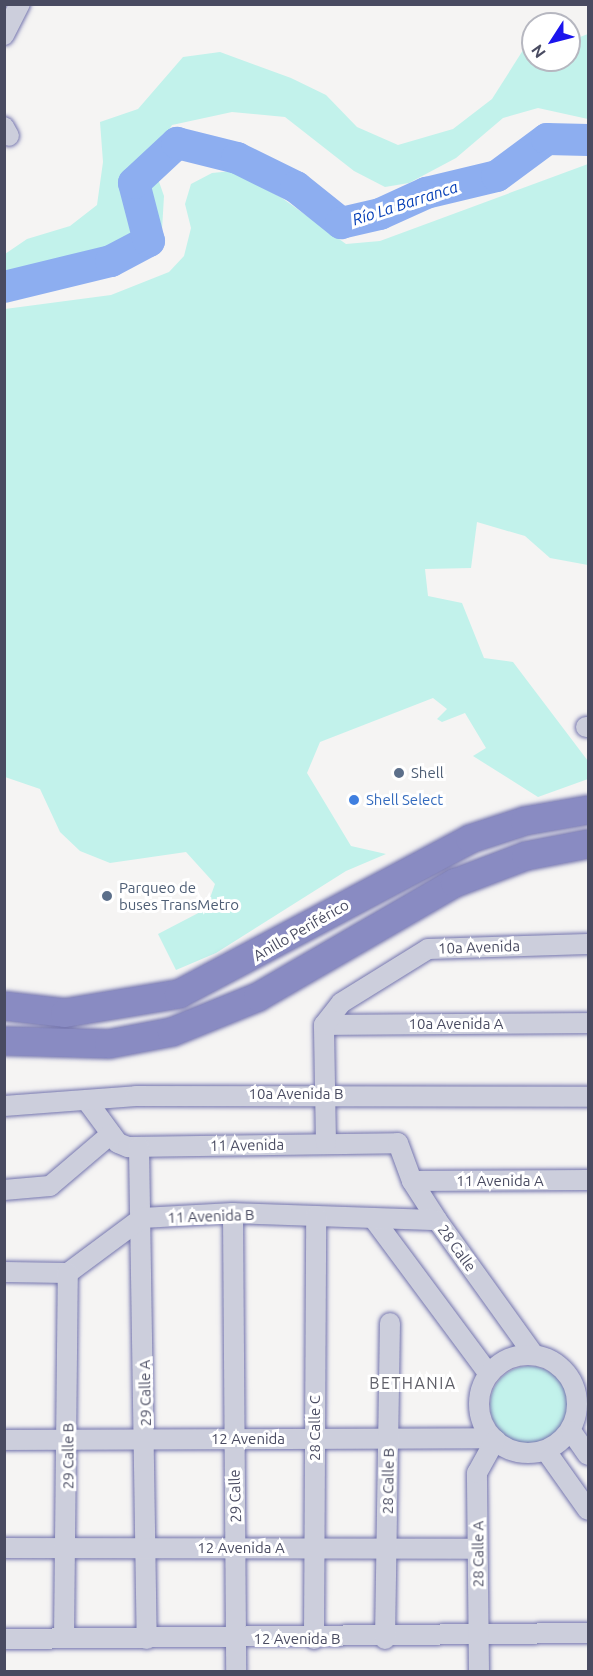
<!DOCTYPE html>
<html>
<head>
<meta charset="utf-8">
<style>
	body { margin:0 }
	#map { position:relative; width:593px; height:1676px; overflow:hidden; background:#f5f4f3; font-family:Ubuntu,sans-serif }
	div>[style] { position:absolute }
	.green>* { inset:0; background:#c2f2eb }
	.round { border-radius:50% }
	.river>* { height:32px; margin:-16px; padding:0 16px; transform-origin:16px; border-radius:16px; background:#8daef0 }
	.roads { filter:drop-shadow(0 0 2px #7475ae) drop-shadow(0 0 2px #7475ae) }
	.minor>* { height:20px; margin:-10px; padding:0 10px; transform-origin:10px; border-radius:10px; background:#cccedc }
	.minor>.ring { margin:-10px; padding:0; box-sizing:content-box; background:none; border:20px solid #cccedc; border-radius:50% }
	.highway>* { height:28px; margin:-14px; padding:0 14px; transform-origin:14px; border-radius:14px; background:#898bc2 }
	.dots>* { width:16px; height:16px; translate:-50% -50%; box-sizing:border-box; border:3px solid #fff; border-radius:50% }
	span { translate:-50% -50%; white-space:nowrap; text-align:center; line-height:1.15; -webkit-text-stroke:6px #fff; paint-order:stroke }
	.service-label { font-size:15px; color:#4e5e75 }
	.left { translate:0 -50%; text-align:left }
	.shop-label { font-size:15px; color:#366cbe }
	.street-label { font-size:15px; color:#494b61 }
	.water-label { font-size:16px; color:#0740b7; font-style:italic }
	.neighbourhood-label { font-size:16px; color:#5f5f68; letter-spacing:1.5px }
	.frame { position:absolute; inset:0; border:6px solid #494b61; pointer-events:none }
	.north { position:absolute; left:521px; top:12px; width:60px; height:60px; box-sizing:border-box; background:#fff; border:2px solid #b6b7c0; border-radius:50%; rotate:234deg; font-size:16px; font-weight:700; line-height:24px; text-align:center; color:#494b61 }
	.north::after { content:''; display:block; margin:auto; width:21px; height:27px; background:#1b15ed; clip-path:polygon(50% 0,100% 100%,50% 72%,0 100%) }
</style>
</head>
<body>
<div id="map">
	<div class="green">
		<i style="clip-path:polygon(588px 34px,588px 119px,538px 108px,503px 118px,456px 158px,409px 183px,385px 187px,354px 171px,285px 117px,232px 112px,172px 125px,151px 159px,164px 196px,162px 230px,131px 256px,106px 266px,5px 279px,5px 254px,27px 239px,70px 226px,97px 205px,103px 162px,100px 122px,138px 109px,183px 57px,220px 52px,291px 78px,326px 95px,357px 127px,398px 145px,453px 129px,492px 99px,525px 47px,533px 46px,533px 60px,569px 60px,569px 41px)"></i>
		<i style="clip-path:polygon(588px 164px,588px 565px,550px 558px,525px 536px,477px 522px,471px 568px,425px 569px,428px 596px,462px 603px,484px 658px,513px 662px,588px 761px,588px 779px,538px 797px,473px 756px,486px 748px,465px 713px,442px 722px,437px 719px,447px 709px,433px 698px,320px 742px,307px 773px,351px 846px,386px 854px,346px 871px,216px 953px,176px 970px,158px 934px,206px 909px,215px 884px,186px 852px,110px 863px,80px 851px,60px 832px,40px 789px,5px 777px,5px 309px,111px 295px,169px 272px,184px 256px,191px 228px,185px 204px,191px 184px,212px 173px,232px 171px,282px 198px,346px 244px,380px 241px)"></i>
		<i class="round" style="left:490px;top:1366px;width:78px;height:78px"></i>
	</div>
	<div class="river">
		<i style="left:4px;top:287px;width:110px;rotate:-13.7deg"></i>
		<i style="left:111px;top:261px;width:43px;rotate:-27.8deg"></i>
		<i style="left:149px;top:241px;width:60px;rotate:-104.5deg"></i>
		<i style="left:134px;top:183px;width:59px;rotate:-42.9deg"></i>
		<i style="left:177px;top:143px;width:62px;rotate:14deg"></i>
		<i style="left:237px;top:158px;width:66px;rotate:26.2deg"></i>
		<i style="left:296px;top:187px;width:58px;rotate:38.7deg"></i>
		<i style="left:341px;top:223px;width:40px;rotate:-13deg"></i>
		<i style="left:380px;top:214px;width:51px;rotate:-24.5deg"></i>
		<i style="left:426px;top:193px;width:73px;rotate:-13.5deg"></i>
		<i style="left:497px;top:176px;width:62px;rotate:-36.5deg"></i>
		<i style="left:547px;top:139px;width:41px;rotate:1.4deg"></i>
	</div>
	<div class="roads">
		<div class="minor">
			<i style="left:4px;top:35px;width:35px;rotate:-63deg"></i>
			<i style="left:4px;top:127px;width:10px;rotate:61deg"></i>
			<i style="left:586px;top:727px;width:2px"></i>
			<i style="left:324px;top:1025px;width:264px;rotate:-0.4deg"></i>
			<i style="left:87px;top:1101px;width:52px;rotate:53.6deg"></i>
			<i style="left:118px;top:1143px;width:11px;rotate:22deg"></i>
			<i style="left:128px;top:1147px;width:270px;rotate:-0.8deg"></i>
			<i style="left:398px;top:1143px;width:40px;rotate:69.8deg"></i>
			<i style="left:412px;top:1181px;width:46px;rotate:57.3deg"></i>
			<i style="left:437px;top:1220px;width:166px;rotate:54.3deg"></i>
			<i style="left:4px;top:1106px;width:132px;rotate:-4.3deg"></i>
			<i style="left:136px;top:1096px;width:452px;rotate:0.1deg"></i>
			<i style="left:326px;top:1143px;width:118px;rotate:-91deg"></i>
			<i style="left:324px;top:1025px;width:28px;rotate:-52deg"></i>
			<i style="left:341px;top:1003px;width:102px;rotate:-31.8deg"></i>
			<i style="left:428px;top:949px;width:160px;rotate:-1.8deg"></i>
			<i style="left:139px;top:1147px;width:492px;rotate:89.1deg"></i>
			<i style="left:412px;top:1181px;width:176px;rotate:-0.3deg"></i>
			<i style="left:4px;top:1190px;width:46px;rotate:-5deg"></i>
			<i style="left:50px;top:1186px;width:80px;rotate:-40.4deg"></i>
			<i style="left:233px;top:1213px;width:459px;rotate:89.6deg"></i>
			<i style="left:373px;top:1218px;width:194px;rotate:53.4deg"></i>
			<i style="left:4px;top:1272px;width:64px;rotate:0.9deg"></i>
			<i style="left:68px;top:1273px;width:92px;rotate:-36.6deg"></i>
			<i style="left:142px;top:1218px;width:91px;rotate:-3.1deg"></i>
			<i style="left:233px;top:1213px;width:204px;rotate:2deg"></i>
			<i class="ring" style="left:479px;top:1355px;width:78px;height:78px"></i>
			<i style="left:571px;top:1431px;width:29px;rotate:55deg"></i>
			<i style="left:4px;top:1440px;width:488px;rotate:-0.2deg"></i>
			<i style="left:546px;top:1451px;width:72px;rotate:54.6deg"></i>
			<i style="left:4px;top:1548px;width:473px;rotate:0.1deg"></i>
			<i style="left:64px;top:1638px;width:365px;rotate:-89.4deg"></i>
			<i style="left:4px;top:1639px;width:584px;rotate:-0.59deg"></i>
			<i style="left:314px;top:1639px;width:423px;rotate:-89.7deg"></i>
			<i style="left:385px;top:1639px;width:316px;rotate:-89.1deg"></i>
			<i style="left:479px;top:1672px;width:199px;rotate:-90.6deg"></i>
			<i style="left:477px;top:1473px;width:38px;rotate:-61deg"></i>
		</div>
		<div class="highway">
			<i style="left:4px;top:1006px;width:61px;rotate:6.5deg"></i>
			<i style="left:65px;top:1013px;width:116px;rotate:-9.5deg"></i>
			<i style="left:179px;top:994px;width:330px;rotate:-28deg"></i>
			<i style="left:470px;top:839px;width:58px;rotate:-18.1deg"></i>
			<i style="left:525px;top:821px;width:64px;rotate:-9.9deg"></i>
			<i style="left:4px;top:1041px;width:105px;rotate:1.6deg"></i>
			<i style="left:109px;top:1044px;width:64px;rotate:-10.8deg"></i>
			<i style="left:172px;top:1032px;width:93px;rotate:-22.1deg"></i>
			<i style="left:258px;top:997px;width:228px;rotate:-30.1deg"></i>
			<i style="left:455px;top:883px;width:76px;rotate:-20.8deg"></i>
			<i style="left:526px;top:856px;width:63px;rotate:-11deg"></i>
		</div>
	</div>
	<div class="dots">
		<i style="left:399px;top:773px;background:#5c6f8a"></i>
		<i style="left:354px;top:800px;background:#3f7fe0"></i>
		<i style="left:107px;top:896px;background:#5c6f8a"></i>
	</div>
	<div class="service-label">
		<span class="left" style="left:411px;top:773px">Shell</span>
		<span class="left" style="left:119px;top:896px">Parqueo de<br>buses TransMetro</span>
	</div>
	<div class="shop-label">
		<span class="left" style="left:366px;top:800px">Shell Select</span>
	</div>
	<div class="street-label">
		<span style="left:301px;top:930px;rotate:-30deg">Anillo Periférico</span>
		<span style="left:479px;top:947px;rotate:-2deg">10a Avenida</span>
		<span style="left:456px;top:1024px">10a Avenida A</span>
		<span style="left:296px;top:1094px">10a Avenida B</span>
		<span style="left:247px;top:1145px;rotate:-1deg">11 Avenida</span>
		<span style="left:500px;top:1181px">11 Avenida A</span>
		<span style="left:211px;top:1216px;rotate:-2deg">11 Avenida B</span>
		<span style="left:457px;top:1248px;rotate:54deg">28 Calle</span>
		<span style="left:145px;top:1393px;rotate:-91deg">29 Calle A</span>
		<span style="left:315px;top:1428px;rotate:-90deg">28 Calle C</span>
		<span style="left:248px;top:1439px">12 Avenida</span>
		<span style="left:68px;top:1456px;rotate:-90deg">29 Calle B</span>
		<span style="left:388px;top:1481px;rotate:-89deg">28 Calle B</span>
		<span style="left:235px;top:1496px;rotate:-92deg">29 Calle</span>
		<span style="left:241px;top:1548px">12 Avenida A</span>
		<span style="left:478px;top:1554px;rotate:-90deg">28 Calle A</span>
		<span style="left:297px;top:1639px">12 Avenida B</span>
	</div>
	<div class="water-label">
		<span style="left:405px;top:203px;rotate:-18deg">Río La Barranca</span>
	</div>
	<div class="neighbourhood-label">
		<span style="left:413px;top:1383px">BETHANIA</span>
	</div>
	<div class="frame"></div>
	<div class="north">N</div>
</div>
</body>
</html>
